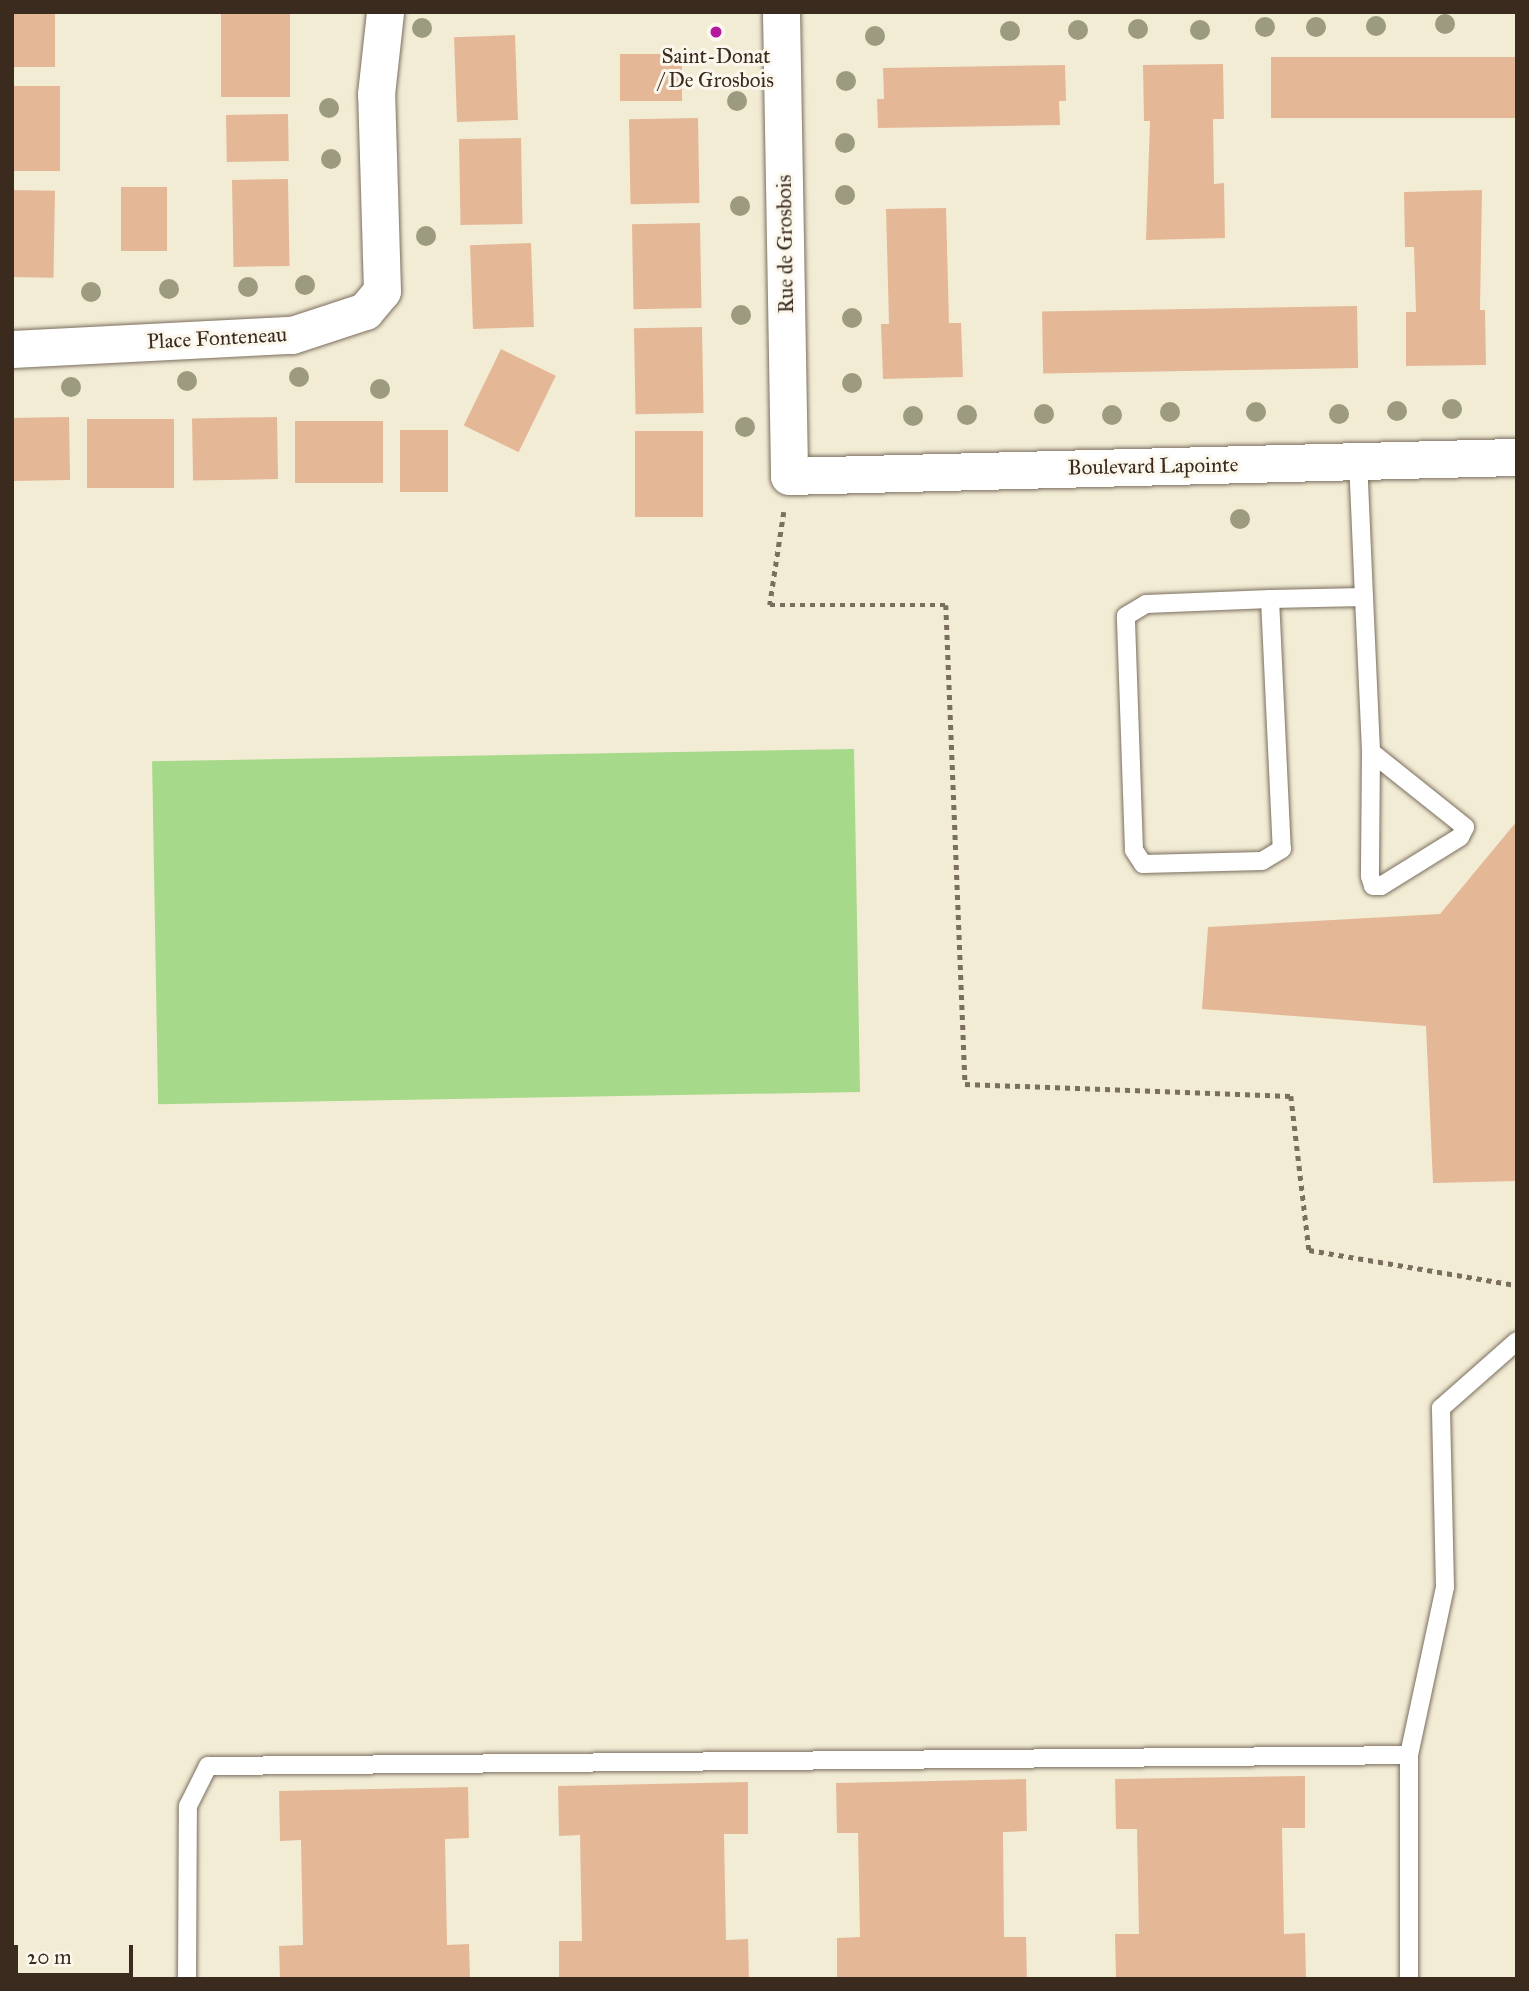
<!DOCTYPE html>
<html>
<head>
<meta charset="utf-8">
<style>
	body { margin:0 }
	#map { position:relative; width:1529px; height:1991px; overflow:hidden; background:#f2ecd5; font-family:"IM FELL Great Primer",serif }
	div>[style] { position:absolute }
	.green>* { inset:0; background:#a6d989; transform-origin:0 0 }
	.building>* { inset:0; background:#e4b896; transform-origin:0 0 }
	.path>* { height:4.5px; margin-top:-2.25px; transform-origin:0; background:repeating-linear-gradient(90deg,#7b6e5e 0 5px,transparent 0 10px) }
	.roads { filter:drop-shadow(0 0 2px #7b6e5e) drop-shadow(0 0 2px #7b6e5e) }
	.service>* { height:18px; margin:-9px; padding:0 9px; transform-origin:9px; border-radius:9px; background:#fff }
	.minor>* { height:37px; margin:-18.5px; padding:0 18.5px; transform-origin:18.5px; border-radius:18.5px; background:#fff }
	.trees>* { width:20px; height:20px; margin:-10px; border-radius:50%; background:#9c9a7f }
	.dots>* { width:19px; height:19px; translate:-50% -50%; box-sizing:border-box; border:4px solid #fbf7ec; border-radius:50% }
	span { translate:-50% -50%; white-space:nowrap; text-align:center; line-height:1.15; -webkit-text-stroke:6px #fbf7ec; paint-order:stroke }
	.poi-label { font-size:21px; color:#3b2a1e }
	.street-label { font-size:21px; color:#3b2a1e }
	.frame { position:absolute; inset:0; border:14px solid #3b2a1e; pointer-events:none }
	.scale { position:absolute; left:14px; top:1945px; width:119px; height:32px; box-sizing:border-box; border:4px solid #3b2a1e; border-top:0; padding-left:9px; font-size:21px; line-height:24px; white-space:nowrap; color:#3b2a1e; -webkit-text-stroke:5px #fbf7ec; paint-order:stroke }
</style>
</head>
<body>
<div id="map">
	<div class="green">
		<i style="left:854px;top:749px;width:343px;height:702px;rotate:89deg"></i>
	</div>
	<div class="building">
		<i style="left:12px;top:12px;width:43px;height:55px"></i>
		<i style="left:221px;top:12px;width:69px;height:85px"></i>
		<i style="left:515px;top:35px;width:85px;height:61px;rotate:88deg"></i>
		<i style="left:682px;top:54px;width:47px;height:62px;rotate:90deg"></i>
		<i style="left:1517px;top:57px;width:61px;height:246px;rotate:90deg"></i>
		<i style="clip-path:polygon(1223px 64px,1224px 119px,1213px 119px,1214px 184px,1224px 183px,1225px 238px,1146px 240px,1150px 121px,1144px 121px,1143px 65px)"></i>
		<i style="clip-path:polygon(1065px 65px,1066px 101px,1059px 101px,1060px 125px,878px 128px,877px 99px,884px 99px,883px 68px)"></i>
		<i style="left:12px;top:86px;width:48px;height:85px"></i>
		<i style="left:288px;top:114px;width:47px;height:62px;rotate:89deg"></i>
		<i style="left:698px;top:118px;width:85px;height:69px;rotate:89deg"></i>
		<i style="left:521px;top:138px;width:86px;height:62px;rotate:89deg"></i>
		<i style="left:288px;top:179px;width:87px;height:56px;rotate:89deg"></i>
		<i style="left:121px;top:187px;width:46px;height:64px"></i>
		<i style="left:12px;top:190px;width:43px;height:87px;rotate:1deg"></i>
		<i style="clip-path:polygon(1482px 190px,1480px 310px,1485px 310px,1486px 365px,1406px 366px,1406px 312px,1416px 312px,1414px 247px,1405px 247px,1404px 192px)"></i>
		<i style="clip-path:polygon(946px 208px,949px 323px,961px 323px,963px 377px,883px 379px,881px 324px,889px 324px,886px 209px)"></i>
		<i style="left:700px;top:223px;width:85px;height:68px;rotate:89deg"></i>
		<i style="left:531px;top:243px;width:84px;height:61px;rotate:88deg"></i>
		<i style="left:1357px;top:306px;width:62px;height:315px;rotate:89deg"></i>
		<i style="left:702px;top:327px;width:86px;height:68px;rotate:89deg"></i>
		<i style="left:501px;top:349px;width:61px;height:85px;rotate:26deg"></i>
		<i style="left:69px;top:417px;width:63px;height:57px;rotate:89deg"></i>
		<i style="left:277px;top:417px;width:62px;height:85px;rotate:89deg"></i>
		<i style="left:174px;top:419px;width:69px;height:87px;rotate:90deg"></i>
		<i style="left:383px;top:421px;width:62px;height:88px;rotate:90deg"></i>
		<i style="left:400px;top:430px;width:48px;height:62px"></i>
		<i style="left:635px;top:431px;width:68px;height:86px"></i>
		<i style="clip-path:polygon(1517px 821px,1517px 1181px,1433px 1183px,1426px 1026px,1202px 1009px,1208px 927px,1440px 914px)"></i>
		<i style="clip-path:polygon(1305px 1776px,1305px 1828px,1282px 1828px,1284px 1934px,1305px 1933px,1306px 1979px,1116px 1979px,1115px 1934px,1139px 1934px,1137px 1829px,1116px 1829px,1115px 1779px)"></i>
		<i style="clip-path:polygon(1026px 1779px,1027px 1831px,1003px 1832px,1004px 1937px,1026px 1937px,1027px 1979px,837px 1979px,837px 1938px,860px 1937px,858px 1833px,837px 1833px,836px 1783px)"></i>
		<i style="clip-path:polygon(748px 1782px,748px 1834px,724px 1834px,726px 1940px,748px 1939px,749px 1979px,559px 1979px,559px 1941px,582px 1941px,580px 1835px,559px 1836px,558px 1786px)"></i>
		<i style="clip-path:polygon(468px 1787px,469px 1838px,445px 1839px,447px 1945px,469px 1944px,470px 1979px,280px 1979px,279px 1946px,303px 1945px,301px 1840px,280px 1841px,279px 1791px)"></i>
	</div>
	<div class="path">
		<i style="left:784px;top:512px;width:94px;rotate:98.6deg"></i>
		<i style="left:770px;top:605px;width:176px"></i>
		<i style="left:946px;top:605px;width:479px;rotate:87.7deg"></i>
		<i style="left:965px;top:1084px;width:326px;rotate:2.1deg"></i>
		<i style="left:1291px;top:1096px;width:155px;rotate:83.3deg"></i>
		<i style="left:1309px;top:1250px;width:211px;rotate:9.6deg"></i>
	</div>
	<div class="roads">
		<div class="service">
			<i style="left:1364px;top:597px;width:155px;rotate:87.4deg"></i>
			<i style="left:1371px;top:752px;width:124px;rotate:90.5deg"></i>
			<i style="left:1370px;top:876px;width:10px;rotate:73deg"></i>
			<i style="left:1373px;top:886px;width:8px"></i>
			<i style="left:1381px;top:886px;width:93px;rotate:-31.8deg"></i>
			<i style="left:1460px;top:837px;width:11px;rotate:-63deg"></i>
			<i style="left:1465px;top:827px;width:120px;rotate:-141.4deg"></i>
			<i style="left:1270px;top:599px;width:250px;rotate:87.3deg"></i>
			<i style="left:1282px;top:849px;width:23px;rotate:149deg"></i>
			<i style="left:1262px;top:861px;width:119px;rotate:178.6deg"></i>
			<i style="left:1143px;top:864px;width:17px;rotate:-123deg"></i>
			<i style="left:1134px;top:850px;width:234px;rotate:-92deg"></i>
			<i style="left:1126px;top:616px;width:23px;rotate:-31deg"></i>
			<i style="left:1146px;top:604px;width:124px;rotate:-2.3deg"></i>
			<i style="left:1270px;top:599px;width:94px;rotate:-1.2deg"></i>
			<i style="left:1364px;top:597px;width:136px;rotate:-92.5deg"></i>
			<i style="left:187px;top:1979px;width:173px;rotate:-89.7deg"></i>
			<i style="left:188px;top:1806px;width:45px;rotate:-63.4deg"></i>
			<i style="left:208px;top:1766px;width:1201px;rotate:-0.52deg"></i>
			<i style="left:1409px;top:1979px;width:224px;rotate:-90deg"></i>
			<i style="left:1409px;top:1755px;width:172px;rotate:-77.9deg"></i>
			<i style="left:1445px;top:1587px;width:179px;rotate:-91.3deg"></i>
			<i style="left:1441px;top:1408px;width:101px;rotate:-41.4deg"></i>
		</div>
		<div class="minor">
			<i style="left:781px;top:12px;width:464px;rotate:89deg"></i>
			<i style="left:789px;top:476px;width:728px;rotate:-1.5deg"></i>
			<i style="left:12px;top:349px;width:280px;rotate:-2.9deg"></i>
			<i style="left:292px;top:335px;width:77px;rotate:-18.2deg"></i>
			<i style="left:365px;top:311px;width:26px;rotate:-50deg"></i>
			<i style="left:382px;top:291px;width:197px;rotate:-91.7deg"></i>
			<i style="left:376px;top:94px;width:82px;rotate:-83.7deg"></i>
		</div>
	</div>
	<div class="trees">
		<i style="left:1445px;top:24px"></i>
		<i style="left:1376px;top:26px"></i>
		<i style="left:1265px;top:27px"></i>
		<i style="left:1316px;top:27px"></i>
		<i style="left:422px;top:28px"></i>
		<i style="left:1138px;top:29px"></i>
		<i style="left:1078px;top:30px"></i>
		<i style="left:1200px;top:30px"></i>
		<i style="left:1010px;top:31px"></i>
		<i style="left:875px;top:36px"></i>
		<i style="left:846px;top:81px"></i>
		<i style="left:737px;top:101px"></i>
		<i style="left:329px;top:108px"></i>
		<i style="left:845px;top:143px"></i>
		<i style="left:331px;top:159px"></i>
		<i style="left:845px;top:195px"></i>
		<i style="left:740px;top:206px"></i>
		<i style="left:426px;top:236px"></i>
		<i style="left:305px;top:285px"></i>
		<i style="left:248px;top:287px"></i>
		<i style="left:169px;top:289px"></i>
		<i style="left:91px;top:292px"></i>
		<i style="left:741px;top:315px"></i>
		<i style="left:852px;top:318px"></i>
		<i style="left:299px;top:377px"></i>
		<i style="left:187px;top:381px"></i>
		<i style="left:852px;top:383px"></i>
		<i style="left:71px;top:387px"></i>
		<i style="left:380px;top:389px"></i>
		<i style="left:1452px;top:409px"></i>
		<i style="left:1397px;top:411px"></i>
		<i style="left:1170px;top:412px"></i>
		<i style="left:1256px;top:412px"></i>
		<i style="left:1044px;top:414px"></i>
		<i style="left:1339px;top:414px"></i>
		<i style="left:967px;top:415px"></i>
		<i style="left:1112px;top:415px"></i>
		<i style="left:913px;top:416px"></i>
		<i style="left:745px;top:427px"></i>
		<i style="left:1240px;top:519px"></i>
	</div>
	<div class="dots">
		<i style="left:716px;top:32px;background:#b5179e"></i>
	</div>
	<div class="poi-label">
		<span style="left:716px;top:68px">Saint-Donat<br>/ De Grosbois</span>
	</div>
	<div class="street-label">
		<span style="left:785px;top:244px;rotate:-91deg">Rue de Grosbois</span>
		<span style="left:217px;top:338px;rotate:-3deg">Place Fonteneau</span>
		<span style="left:1153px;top:466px;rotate:-1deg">Boulevard Lapointe</span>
	</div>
	<div class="frame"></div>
	<div class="scale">20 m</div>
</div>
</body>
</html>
